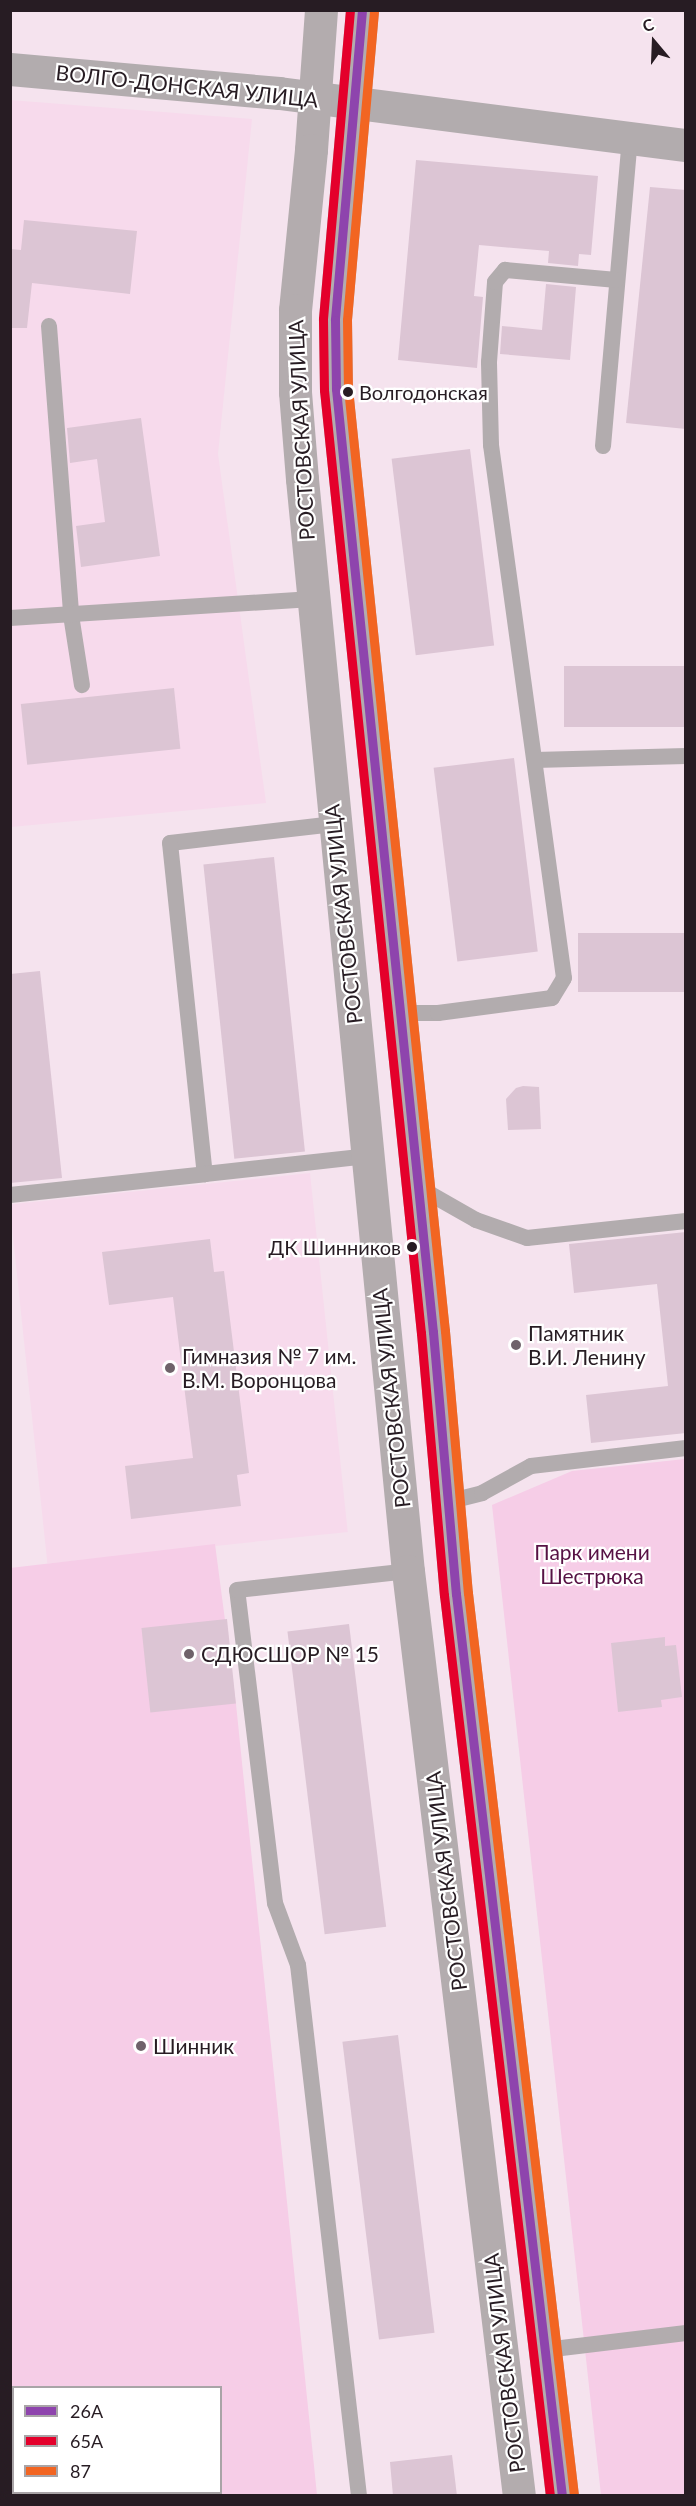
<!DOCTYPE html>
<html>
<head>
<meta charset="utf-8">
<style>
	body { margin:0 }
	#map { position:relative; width:696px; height:2506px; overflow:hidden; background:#f5e3ee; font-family:Lato,sans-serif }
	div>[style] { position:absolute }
	.built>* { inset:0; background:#f7daec; transform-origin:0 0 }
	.green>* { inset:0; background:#f6cde7 }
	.building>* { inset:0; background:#dcc5d4; transform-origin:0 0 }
	.lane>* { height:16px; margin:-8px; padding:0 8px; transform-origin:8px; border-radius:8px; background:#b2acae }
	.street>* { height:33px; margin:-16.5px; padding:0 16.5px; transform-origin:16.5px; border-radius:16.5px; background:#b2acae }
	.secondary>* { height:33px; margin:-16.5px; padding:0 16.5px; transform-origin:16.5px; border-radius:16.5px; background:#b3acae }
	.bus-1>* { height:9px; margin:-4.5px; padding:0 4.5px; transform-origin:4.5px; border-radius:4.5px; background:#8e44ad }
	.bus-2>* { height:9px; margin:-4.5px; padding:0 4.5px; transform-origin:4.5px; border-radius:4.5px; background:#e4002b }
	.bus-3>* { height:9px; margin:-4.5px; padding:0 4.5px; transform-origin:4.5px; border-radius:4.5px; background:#f26522 }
	.dots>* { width:16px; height:16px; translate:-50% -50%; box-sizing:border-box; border:3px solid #fff; border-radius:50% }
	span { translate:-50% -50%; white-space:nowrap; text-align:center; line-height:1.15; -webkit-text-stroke:4.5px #fff; paint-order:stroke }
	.bus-label { font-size:20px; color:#271c23 }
	.left { translate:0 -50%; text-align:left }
	.right { translate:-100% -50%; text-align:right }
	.street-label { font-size:21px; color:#271c23 }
	.poi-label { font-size:21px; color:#271c23 }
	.park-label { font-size:21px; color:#571245 }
	.frame { position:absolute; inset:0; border:12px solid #271c23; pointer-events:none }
	.legend { position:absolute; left:12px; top:2386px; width:210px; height:108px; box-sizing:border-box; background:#fff; border:2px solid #a9a4a7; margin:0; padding:8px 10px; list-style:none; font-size:18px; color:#271c23 }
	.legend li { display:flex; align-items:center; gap:12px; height:30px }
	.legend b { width:30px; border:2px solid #a9a4a7 }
	.north { position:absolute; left:624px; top:12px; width:60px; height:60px; -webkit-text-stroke:4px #fff; paint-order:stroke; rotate:341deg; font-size:16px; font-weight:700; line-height:24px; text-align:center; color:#271c23 }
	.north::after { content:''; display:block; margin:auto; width:21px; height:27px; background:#271c23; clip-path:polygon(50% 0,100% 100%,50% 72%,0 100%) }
</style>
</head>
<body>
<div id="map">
	<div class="built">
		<i style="clip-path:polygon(10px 100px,252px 119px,218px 454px,266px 803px,11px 827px)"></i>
		<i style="left:310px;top:1173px;width:361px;height:302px;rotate:84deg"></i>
	</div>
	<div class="green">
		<i style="clip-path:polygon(685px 1459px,685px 2495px,601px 2495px,492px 1505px,572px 1471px)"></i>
		<i style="clip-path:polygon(evenodd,215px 1544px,236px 1704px,317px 2495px,11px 2495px,10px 1568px,215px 1544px,14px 2388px,220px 2388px,220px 2492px,14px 2492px,14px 2388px)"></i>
	</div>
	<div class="building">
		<i style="clip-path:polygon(416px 160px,598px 176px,591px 255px,579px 254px,578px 266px,548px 263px,549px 251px,479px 245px,474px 296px,483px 297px,477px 368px,398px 360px)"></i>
		<i style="clip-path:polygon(650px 187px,686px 190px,686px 429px,626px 423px)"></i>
		<i style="clip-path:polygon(24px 220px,137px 231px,130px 294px,32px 283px,27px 328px,10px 328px,10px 249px,21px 250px)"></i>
		<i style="clip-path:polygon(546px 284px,576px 287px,570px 360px,500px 354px,502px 326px,542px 330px)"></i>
		<i style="clip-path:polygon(141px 418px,160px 556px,81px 567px,76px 526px,105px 522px,97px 459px,70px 463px,67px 428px)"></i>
		<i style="left:470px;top:449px;width:198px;height:79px;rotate:83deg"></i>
		<i style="left:686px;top:666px;width:61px;height:122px;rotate:90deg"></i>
		<i style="left:174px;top:688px;width:61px;height:154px;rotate:84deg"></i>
		<i style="left:514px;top:758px;width:195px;height:81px;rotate:83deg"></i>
		<i style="left:274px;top:857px;width:296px;height:71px;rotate:84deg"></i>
		<i style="left:686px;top:933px;width:59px;height:108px;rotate:90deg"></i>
		<i style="clip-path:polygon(40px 971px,62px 1178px,10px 1183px,10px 974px)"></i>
		<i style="clip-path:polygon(523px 1086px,539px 1087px,541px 1129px,508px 1130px,506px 1099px,516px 1088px)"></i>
		<i style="clip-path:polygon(686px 1232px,686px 1433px,591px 1443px,586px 1395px,668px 1386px,657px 1284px,574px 1293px,569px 1244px)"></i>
		<i style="clip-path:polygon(210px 1239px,214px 1272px,224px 1271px,249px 1473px,237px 1475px,241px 1506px,131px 1519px,125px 1466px,193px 1458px,173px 1297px,109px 1305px,102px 1252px)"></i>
		<i style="left:227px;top:1619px;width:85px;height:86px;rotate:84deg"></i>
		<i style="left:349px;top:1624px;width:305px;height:62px;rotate:83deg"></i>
		<i style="clip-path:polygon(665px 1637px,665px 1646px,676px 1645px,682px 1697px,661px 1700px,662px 1707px,618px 1712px,611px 1643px)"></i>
		<i style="left:398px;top:2035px;width:300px;height:56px;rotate:83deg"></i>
		<i style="clip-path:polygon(452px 2455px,457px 2496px,393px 2496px,390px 2462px)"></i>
	</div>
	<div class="lane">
		<i style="left:49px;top:326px;width:290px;rotate:85.6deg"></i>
		<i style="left:71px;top:615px;width:71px;rotate:81.1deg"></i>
		<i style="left:603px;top:446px;width:309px;rotate:-85deg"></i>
		<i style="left:10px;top:618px;width:303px;rotate:-3.6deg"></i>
		<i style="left:535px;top:760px;width:151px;rotate:-1.5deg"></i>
		<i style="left:334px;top:824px;width:165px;rotate:173.4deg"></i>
		<i style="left:170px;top:843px;width:333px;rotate:84deg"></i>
		<i style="left:205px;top:1174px;width:163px;rotate:-6.3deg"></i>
		<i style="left:400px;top:1013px;width:38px"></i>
		<i style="left:438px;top:1013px;width:115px;rotate:-7.5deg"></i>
		<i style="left:552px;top:998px;width:23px;rotate:-59deg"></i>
		<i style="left:564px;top:978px;width:538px;rotate:-97.8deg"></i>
		<i style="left:491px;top:445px;width:83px;rotate:-91.4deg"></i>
		<i style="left:489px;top:362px;width:80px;rotate:-85.7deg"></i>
		<i style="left:495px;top:282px;width:16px;rotate:-50deg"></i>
		<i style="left:505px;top:270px;width:112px;rotate:5.1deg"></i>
		<i style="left:418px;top:1187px;width:67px;rotate:29.6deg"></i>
		<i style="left:476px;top:1220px;width:54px;rotate:19.4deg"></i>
		<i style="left:527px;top:1238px;width:160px;rotate:-6.1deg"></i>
		<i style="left:10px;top:1195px;width:196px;rotate:-6.1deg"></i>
		<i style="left:447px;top:1502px;width:36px;rotate:-14deg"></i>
		<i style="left:482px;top:1493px;width:56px;rotate:-28.9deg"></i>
		<i style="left:531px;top:1466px;width:156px;rotate:-6.6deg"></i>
		<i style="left:545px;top:2350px;width:142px;rotate:-6.9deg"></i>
		<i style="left:359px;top:2496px;width:534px;rotate:-96.55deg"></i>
		<i style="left:298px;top:1965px;width:66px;rotate:-110.4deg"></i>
		<i style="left:275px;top:1903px;width:315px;rotate:-96.9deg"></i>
		<i style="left:237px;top:1590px;width:172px;rotate:-6.3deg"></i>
	</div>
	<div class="street">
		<i style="left:10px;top:69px;width:270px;rotate:5.1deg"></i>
		<i style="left:279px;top:93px;width:410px;rotate:7.3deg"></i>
	</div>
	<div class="secondary">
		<i style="left:321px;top:10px;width:140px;rotate:94.1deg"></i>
		<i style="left:311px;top:150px;width:161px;rotate:95.7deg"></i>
		<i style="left:295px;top:310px;width:82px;rotate:90deg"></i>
		<i style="left:295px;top:392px;width:87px;rotate:85.4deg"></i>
		<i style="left:302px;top:479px;width:1097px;rotate:84.46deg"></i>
		<i style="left:408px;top:1571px;width:932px;rotate:83.16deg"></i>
		<i style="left:362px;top:10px;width:311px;rotate:95deg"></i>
		<i style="left:335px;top:320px;width:69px;rotate:89.2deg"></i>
		<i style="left:336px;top:389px;width:948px;rotate:84.13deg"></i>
		<i style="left:433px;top:1332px;width:263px;rotate:85deg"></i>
		<i style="left:456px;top:1594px;width:908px;rotate:83.3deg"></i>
	</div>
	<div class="bus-1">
		<i style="left:362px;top:10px;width:311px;rotate:95deg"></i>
		<i style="left:335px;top:320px;width:69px;rotate:89.2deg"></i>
		<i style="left:336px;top:389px;width:948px;rotate:84.13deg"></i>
		<i style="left:433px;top:1332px;width:263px;rotate:85deg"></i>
		<i style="left:456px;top:1594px;width:908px;rotate:83.3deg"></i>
	</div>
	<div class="bus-2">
		<i style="left:350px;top:10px;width:310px;rotate:95deg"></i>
		<i style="left:323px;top:319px;width:71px;rotate:89.2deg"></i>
		<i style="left:324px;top:390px;width:948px;rotate:84.13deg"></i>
		<i style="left:421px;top:1333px;width:263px;rotate:85deg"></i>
		<i style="left:444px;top:1595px;width:907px;rotate:83.29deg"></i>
	</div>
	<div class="bus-3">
		<i style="left:374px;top:11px;width:310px;rotate:95deg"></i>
		<i style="left:347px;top:320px;width:68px;rotate:89.2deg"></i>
		<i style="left:348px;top:388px;width:948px;rotate:84.13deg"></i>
		<i style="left:445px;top:1331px;width:263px;rotate:85deg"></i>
		<i style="left:468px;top:1593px;width:908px;rotate:83.3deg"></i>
	</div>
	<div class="dots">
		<i style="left:348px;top:392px;background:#271c23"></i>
		<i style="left:412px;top:1247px;background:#271c23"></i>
		<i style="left:516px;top:1345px;background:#6f626a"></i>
		<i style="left:170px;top:1368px;background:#6f626a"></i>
		<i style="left:189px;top:1654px;background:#6f626a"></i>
		<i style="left:141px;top:2046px;background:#6f626a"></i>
	</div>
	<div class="bus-label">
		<span class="left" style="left:359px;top:392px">Волгодонская</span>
		<span class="right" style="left:401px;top:1247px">ДК Шинников</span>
	</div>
	<div class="street-label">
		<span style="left:187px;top:86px;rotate:6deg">ВОЛГО-ДОНСКАЯ УЛИЦА</span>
		<span style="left:301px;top:430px;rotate:-93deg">РОСТОВСКАЯ УЛИЦА</span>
		<span style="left:343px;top:914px;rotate:-96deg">РОСТОВСКАЯ УЛИЦА</span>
		<span style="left:391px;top:1398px;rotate:-96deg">РОСТОВСКАЯ УЛИЦА</span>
		<span style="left:446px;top:1881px;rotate:-97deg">РОСТОВСКАЯ УЛИЦА</span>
		<span style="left:504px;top:2363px;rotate:-97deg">РОСТОВСКАЯ УЛИЦА</span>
	</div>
	<div class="poi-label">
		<span class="left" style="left:528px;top:1345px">Памятник<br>В.И. Ленину</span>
		<span class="left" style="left:182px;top:1368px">Гимназия № 7 им.<br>В.М. Воронцова</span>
		<span class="left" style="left:201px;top:1654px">СДЮСШОР № 15</span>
		<span class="left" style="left:153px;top:2046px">Шинник</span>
	</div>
	<div class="park-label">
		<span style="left:592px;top:1564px">Парк имени<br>Шестрюка</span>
	</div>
	<div class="frame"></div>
	<ul class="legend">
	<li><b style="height:8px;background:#8e44ad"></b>26А</li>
	<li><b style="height:8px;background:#e4002b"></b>65А</li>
	<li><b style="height:8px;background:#f26522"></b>87</li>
	</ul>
	<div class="north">С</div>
</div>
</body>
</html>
